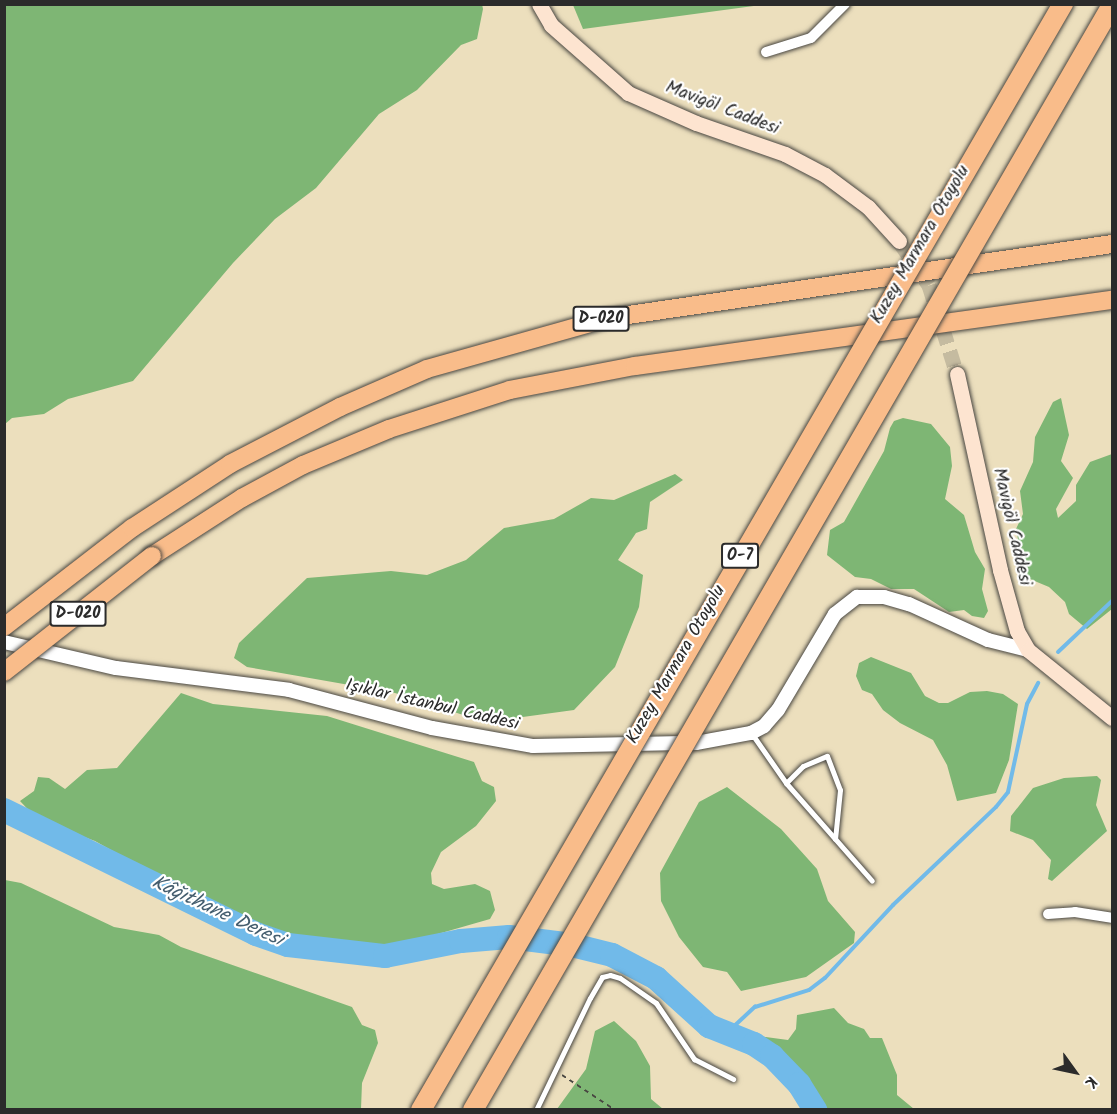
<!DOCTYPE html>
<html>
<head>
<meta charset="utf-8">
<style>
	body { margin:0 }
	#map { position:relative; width:1117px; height:1114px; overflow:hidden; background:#ecdfbd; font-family:Kalam,sans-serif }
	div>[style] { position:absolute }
	.forest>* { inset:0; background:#7eb674 }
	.stream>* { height:4px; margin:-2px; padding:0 2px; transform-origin:2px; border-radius:2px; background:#71bae9 }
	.river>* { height:24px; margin:-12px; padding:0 12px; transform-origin:12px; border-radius:12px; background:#71bae9 }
	.secondary-tunnel>* { height:15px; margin-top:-7.5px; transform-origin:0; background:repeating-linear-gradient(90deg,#c5bba0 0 15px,transparent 0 23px) }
	.path>* { height:2px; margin-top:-1px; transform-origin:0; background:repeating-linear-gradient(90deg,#484641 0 4.5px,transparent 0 9px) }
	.roads { filter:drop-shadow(0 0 2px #484641) drop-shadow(0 0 2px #484641) }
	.service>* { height:5px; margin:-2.5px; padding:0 2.5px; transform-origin:2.5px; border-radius:2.5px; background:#fff }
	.minor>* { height:10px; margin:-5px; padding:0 5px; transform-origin:5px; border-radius:5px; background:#fff }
	.tertiary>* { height:14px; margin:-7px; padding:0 7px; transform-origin:7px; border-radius:7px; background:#fff }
	.secondary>* { height:15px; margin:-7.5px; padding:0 7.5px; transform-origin:7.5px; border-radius:7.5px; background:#fde4d0 }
	.trunk>* { height:18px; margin:-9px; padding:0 9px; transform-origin:9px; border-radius:9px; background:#f9bc8a }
	.bridges { filter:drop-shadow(0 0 2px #484641) drop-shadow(0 0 2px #484641) }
	.trunk-bridge>* { height:18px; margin:-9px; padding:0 9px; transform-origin:9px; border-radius:9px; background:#f9bc8a }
	.motorway-bridge>* { height:20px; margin:-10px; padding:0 10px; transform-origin:10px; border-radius:10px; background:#f9bc8a }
	span { translate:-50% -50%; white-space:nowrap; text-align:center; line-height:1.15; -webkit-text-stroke:4.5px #fff; paint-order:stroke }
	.shield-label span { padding:2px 4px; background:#fff; border:2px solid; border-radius:4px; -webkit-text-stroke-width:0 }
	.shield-label { font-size:16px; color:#2b2b2b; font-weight:700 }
	.street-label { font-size:18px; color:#2b2b2b }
	.water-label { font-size:20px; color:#445d6e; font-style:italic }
	.frame { position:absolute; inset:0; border:6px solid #2b2b2b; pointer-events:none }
	.north { position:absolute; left:1045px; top:1042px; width:60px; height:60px; -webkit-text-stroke:4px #fff; paint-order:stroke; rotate:123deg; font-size:16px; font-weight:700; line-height:24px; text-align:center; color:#2b2b2b }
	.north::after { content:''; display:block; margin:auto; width:21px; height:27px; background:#2b2b2b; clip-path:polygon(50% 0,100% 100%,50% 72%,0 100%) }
</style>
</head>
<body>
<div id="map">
	<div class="forest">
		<i style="clip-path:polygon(5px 4px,482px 4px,483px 9px,477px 39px,461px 45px,417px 90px,379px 114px,316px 188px,275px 219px,233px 263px,133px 381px,68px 399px,44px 414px,12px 418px,5px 424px)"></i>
		<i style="clip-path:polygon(573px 5px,761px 5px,583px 29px)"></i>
		<i style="clip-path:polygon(1061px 398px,1069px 435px,1061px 461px,1073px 478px,1056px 509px,1058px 518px,1076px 501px,1076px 485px,1090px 462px,1112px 454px,1112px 609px,1087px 629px,1069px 614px,1065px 602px,1049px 587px,1025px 577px,1016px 529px,1023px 514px,1020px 491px,1033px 462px,1035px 437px,1053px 402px)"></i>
		<i style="clip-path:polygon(903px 418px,931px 424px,950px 447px,952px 466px,945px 499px,964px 515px,975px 552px,985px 569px,982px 589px,988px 611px,984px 618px,972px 616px,964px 610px,949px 612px,914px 589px,891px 589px,871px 579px,855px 577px,827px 555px,830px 530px,844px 522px,884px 451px,890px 428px,894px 421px)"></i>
		<i style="clip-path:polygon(675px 474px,683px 480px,650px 502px,647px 529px,636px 533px,618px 560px,643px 575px,639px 607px,615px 667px,574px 710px,485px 722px,395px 693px,247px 667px,234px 658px,239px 643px,307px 578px,391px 571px,427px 575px,466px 560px,504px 528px,554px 519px,591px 498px,614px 500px)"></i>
		<i style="clip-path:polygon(871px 657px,911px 673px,925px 696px,939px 703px,948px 703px,970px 692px,987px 691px,1003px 694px,1018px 704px,1009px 760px,996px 793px,957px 801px,947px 765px,933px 740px,900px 723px,883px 710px,872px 694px,862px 690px,856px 676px,859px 663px)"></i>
		<i style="clip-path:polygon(181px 693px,213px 704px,327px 716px,474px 762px,482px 781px,494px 787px,496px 801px,476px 826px,441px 852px,431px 873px,432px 884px,444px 889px,475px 884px,490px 891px,495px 910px,490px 919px,389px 948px,320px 949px,235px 920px,95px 841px,38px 820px,20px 801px,34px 791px,38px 777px,49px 778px,65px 789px,87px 770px,117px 768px)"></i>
		<i style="clip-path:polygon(1097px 776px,1101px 780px,1096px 805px,1107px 831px,1052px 881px,1048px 879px,1051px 860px,1033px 840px,1010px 831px,1011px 816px,1033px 788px,1064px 778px)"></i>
		<i style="clip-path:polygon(727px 787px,781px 829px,817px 869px,828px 901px,855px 932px,854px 943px,806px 977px,741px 991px,727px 972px,703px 967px,679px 937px,661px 901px,660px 873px,699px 802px)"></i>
		<i style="clip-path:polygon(5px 880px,21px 883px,114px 927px,159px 935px,181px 947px,352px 1007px,362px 1025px,375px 1030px,378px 1043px,362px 1083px,361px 1109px,5px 1109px)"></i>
		<i style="clip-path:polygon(834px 1008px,848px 1023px,864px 1029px,870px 1038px,882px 1038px,897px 1075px,897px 1095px,914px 1109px,810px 1109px,800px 1091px,755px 1049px,753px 1039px,758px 1036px,788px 1040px,796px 1029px,797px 1015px)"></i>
		<i style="clip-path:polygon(614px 1021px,636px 1041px,650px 1066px,651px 1099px,663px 1109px,557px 1109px,586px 1069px,595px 1031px)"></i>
	</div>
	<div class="stream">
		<i style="left:1058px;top:652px;width:74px;rotate:-43.4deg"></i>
		<i style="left:731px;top:1029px;width:33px;rotate:-43deg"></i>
		<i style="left:755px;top:1007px;width:57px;rotate:-17.5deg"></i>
		<i style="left:809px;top:990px;width:20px;rotate:-37deg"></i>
		<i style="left:825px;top:978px;width:100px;rotate:-47deg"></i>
		<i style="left:893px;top:905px;width:142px;rotate:-43.6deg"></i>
		<i style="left:996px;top:807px;width:19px;rotate:-51deg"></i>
		<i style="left:1008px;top:792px;width:90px;rotate:-77.8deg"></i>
		<i style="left:1027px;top:704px;width:24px;rotate:-62deg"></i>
	</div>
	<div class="river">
		<i style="left:4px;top:810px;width:281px;rotate:26.2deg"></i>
		<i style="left:256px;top:934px;width:34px;rotate:19deg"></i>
		<i style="left:288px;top:945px;width:98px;rotate:6.5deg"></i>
		<i style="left:385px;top:956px;width:77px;rotate:-11.2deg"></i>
		<i style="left:461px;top:941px;width:48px;rotate:-4.8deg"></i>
		<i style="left:509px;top:937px;width:64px;rotate:7.2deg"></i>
		<i style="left:572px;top:945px;width:41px;rotate:14deg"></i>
		<i style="left:612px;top:955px;width:50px;rotate:27.6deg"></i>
		<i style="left:656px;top:978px;width:72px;rotate:42.2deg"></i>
		<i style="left:709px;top:1026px;width:48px;rotate:21.8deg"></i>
		<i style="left:754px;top:1044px;width:22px;rotate:34deg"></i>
		<i style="left:772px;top:1056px;width:39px;rotate:46deg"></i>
		<i style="left:799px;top:1084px;width:31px;rotate:58deg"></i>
	</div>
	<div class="secondary-tunnel">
		<i style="left:899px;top:241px;width:53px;rotate:55.7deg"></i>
		<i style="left:929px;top:285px;width:93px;rotate:72.5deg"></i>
	</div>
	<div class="path">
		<i style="left:562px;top:1075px;width:64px;rotate:33.4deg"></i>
	</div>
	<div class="roads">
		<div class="service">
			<i style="left:752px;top:734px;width:60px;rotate:55.2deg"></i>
			<i style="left:786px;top:783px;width:130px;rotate:48.7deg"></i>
			<i style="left:786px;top:783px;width:24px;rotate:-45deg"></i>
			<i style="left:803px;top:766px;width:26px;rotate:-23deg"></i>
			<i style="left:827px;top:756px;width:36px;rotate:69deg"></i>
			<i style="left:840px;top:790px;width:49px;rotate:95.8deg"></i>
			<i style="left:536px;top:1110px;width:124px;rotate:-64.3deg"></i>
			<i style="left:590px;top:998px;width:24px;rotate:-60deg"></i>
			<i style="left:602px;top:977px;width:8px;rotate:-14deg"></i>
			<i style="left:610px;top:975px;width:10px;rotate:17deg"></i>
			<i style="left:620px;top:978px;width:44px;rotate:34.8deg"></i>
			<i style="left:656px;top:1003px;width:68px;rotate:55.8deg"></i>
			<i style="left:694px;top:1059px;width:44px;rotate:27.1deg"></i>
		</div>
		<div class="minor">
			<i style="left:766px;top:52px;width:47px;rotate:-17.3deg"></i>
			<i style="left:811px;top:38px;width:48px;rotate:-45deg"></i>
			<i style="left:1048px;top:914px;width:27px;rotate:-4deg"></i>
			<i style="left:1075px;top:912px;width:37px;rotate:9deg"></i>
		</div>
		<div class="tertiary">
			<i style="left:4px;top:642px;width:115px;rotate:13.1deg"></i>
			<i style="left:116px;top:668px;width:174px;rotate:7.2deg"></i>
			<i style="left:289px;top:690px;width:148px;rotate:14.9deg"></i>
			<i style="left:432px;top:728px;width:103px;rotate:10.1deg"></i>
			<i style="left:533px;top:746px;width:163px;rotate:-1.1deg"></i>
			<i style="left:696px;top:743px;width:56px;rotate:-10.3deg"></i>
			<i style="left:751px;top:733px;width:15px;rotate:-28deg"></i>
			<i style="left:764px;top:726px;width:21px;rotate:-49deg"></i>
			<i style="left:778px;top:710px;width:112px;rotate:-59.3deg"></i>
			<i style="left:835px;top:614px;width:28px;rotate:-38deg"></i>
			<i style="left:857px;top:597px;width:27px"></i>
			<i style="left:884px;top:597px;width:26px;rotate:16deg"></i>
			<i style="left:909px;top:604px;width:87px;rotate:24.5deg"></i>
			<i style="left:988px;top:640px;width:41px;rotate:14deg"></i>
		</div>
		<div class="secondary">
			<i style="left:539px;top:4px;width:24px;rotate:60deg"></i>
			<i style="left:551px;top:25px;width:103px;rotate:41.4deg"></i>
			<i style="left:628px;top:93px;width:74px;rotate:23.8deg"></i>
			<i style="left:696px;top:123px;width:94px;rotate:19.2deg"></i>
			<i style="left:785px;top:154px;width:45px;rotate:27.7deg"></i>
			<i style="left:825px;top:175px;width:54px;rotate:36.7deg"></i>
			<i style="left:868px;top:207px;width:46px;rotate:47.6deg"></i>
			<i style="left:957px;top:374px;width:201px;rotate:77.6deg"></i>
			<i style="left:1000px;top:570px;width:63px;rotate:74.4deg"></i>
			<i style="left:1017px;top:631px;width:22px;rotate:60deg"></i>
			<i style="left:1028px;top:650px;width:108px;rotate:39deg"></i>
		</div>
		<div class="trunk">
			<i style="left:152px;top:556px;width:107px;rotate:-32.8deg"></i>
			<i style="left:242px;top:498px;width:69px;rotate:-28.4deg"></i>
			<i style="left:303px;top:465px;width:93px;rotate:-22.7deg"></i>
			<i style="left:389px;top:429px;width:127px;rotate:-17.9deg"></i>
			<i style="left:510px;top:390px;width:127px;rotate:-10.9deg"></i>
			<i style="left:635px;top:366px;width:482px;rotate:-7.9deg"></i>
			<i style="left:4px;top:627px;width:162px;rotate:-37.7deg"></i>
			<i style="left:132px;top:528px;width:117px;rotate:-33.1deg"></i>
			<i style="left:230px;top:464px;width:124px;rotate:-27.4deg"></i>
			<i style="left:340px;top:407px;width:95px;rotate:-23.6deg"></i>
			<i style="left:427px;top:369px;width:188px;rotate:-15.7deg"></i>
			<i style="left:608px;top:318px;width:509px;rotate:-8.35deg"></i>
		</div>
	</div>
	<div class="bridges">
		<div class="trunk-bridge">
			<i style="left:4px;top:672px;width:188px;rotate:-38.1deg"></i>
		</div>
		<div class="motorway-bridge">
			<i style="left:421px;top:1110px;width:1279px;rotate:-59.87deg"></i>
			<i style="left:473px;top:1110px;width:1276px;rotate:-59.96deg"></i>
		</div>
	</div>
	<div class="shield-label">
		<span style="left:601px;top:319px">D-020</span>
		<span style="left:740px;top:556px">O-7</span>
		<span style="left:78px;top:614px">D-020</span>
	</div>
	<div class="street-label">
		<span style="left:722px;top:109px;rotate:21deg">Mavigöl Caddesi</span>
		<span style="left:921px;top:245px;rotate:-60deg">Kuzey Marmara Otoyolu</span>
		<span style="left:1011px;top:527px;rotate:77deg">Mavigöl Caddesi</span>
		<span style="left:677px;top:665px;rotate:-60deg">Kuzey Marmara Otoyolu</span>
		<span style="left:432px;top:706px;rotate:13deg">Işıklar İstanbul Caddesi</span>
	</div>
	<div class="water-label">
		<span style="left:217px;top:912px;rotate:25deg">Kâğıthane Deresi</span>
	</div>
	<div class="frame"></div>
	<div class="north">K</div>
</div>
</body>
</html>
